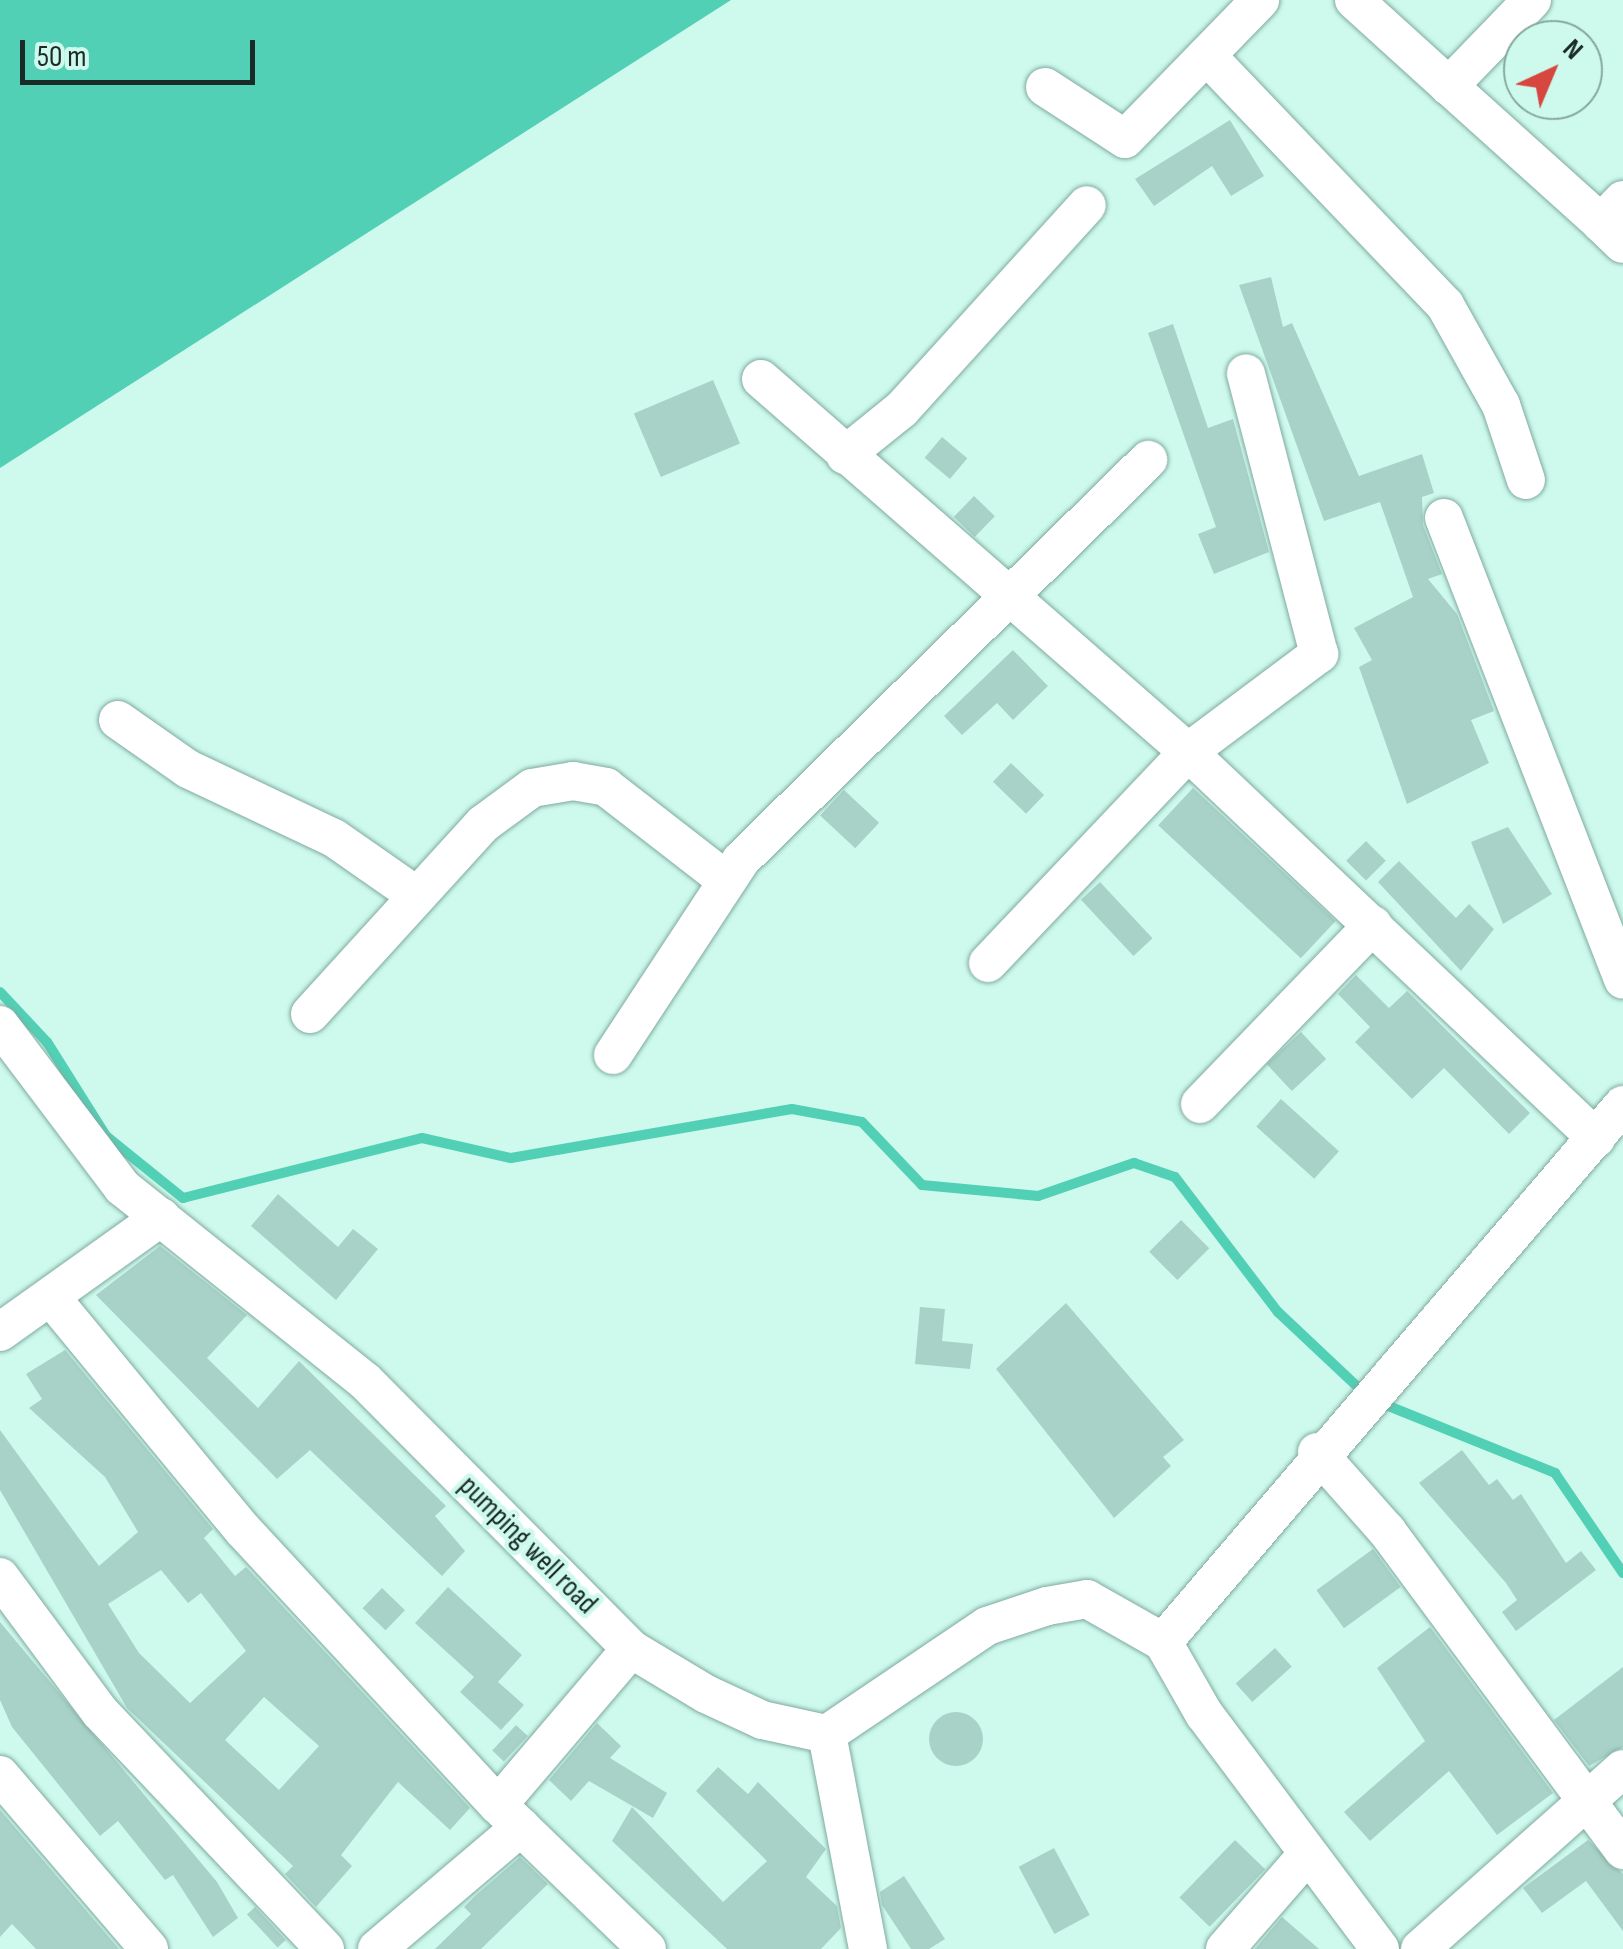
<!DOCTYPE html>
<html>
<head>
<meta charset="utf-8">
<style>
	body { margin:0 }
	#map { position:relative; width:1623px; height:1949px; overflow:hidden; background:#cefaee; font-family:"Sofia Sans Condensed",sans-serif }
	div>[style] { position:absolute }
	.water>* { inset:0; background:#52d0b6 }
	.stream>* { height:10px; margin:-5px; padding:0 5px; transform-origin:5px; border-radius:5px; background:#52d0b6 }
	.building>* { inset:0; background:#a8d2c7; transform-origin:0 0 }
	.round { border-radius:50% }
	.roads { filter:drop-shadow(0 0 2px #80aa9f) drop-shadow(0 0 2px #80aa9f) }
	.street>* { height:38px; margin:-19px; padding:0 19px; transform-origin:19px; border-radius:19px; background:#fff }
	span { translate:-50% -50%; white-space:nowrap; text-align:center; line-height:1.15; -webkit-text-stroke:9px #cefaee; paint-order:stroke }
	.street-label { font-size:30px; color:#1a2b27 }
	.north { position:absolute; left:1503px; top:20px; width:100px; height:100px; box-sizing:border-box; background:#cefaee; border:2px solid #86a79e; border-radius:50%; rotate:44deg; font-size:28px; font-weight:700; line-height:40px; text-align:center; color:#1a2b27 }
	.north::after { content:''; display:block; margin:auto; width:35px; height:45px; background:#d5473f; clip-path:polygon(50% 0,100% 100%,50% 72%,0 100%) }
	.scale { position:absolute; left:20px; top:40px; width:235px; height:45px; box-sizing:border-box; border:5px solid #1a2b27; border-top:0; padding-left:12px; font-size:30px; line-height:35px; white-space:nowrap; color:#1a2b27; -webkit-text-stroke:8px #cefaee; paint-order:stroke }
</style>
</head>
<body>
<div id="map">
	<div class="water">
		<i style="clip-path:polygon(0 0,731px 0,0 468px)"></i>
	</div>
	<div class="stream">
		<i style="left:0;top:992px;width:69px;rotate:46.8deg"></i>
		<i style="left:47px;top:1042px;width:111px;rotate:57.9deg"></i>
		<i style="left:106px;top:1136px;width:99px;rotate:38.8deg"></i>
		<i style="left:183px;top:1198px;width:246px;rotate:-14.1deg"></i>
		<i style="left:422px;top:1138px;width:91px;rotate:12.7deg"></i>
		<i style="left:511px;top:1158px;width:285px;rotate:-9.9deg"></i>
		<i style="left:792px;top:1109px;width:71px;rotate:10.5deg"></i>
		<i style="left:862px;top:1122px;width:87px;rotate:46.4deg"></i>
		<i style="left:922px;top:1185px;width:117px;rotate:5.4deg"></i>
		<i style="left:1038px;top:1196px;width:102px;rotate:-19deg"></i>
		<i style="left:1134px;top:1163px;width:43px;rotate:18.9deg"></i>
		<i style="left:1175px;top:1177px;width:170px;rotate:52.7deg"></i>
		<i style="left:1278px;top:1312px;width:121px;rotate:43.3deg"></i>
		<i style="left:1381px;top:1403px;width:188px;rotate:21.9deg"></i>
		<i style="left:1555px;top:1473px;width:121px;rotate:55.8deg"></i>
	</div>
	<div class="building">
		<i style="clip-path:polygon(1230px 120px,1264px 176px,1231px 196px,1212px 166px,1154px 206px,1135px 179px)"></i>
		<i style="clip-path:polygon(1271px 277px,1283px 327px,1292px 323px,1359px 476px,1422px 454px,1434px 493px,1422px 497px,1423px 525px,1442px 574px,1428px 579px,1457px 614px,1494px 711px,1471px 720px,1489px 763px,1407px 804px,1359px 667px,1372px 660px,1354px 628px,1413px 597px,1380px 502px,1324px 521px,1239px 285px)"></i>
		<i style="clip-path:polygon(1173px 324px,1208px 428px,1233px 419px,1269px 552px,1214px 574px,1198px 534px,1216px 527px,1148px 333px)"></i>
		<i style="left:713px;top:380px;width:69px;height:86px;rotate:67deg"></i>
		<i style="left:942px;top:437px;width:33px;height:27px;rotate:40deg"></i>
		<i style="left:974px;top:496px;width:29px;height:29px;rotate:44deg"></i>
		<i style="clip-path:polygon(1013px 650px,1048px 686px,1013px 720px,997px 703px,962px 735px,944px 716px)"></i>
		<i style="left:1011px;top:763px;width:46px;height:26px;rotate:44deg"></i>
		<i style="left:1193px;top:788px;width:195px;height:51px;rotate:43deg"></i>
		<i style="left:844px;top:790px;width:48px;height:35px;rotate:43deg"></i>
		<i style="clip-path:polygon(1508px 827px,1552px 894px,1503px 924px,1471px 842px)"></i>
		<i style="left:1366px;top:841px;width:28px;height:28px;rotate:45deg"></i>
		<i style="clip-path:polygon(1399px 861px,1456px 918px,1469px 904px,1494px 929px,1461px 971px,1378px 882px)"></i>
		<i style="left:1100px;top:882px;width:77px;height:26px;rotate:47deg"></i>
		<i style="clip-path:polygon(1356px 975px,1389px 1008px,1407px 991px,1530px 1113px,1509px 1134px,1444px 1068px,1412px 1099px,1355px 1042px,1370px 1027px,1338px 994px)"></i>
		<i style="left:1301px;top:1032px;width:37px;height:47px;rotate:47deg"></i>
		<i style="left:1281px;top:1099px;width:78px;height:37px;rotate:42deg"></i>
		<i style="clip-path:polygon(278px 1194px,338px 1247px,353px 1229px,378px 1249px,336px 1300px,251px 1226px)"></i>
		<i style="left:1181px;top:1220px;width:40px;height:45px;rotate:45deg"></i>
		<i style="clip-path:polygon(160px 1246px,247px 1315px,207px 1358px,258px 1408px,299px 1361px,446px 1506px,435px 1516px,465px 1551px,442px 1576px,310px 1450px,277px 1479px,96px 1295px)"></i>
		<i style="clip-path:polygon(1066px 1303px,1184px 1440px,1163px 1457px,1171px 1466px,1114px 1518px,996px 1369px)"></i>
		<i style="clip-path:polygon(920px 1307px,945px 1309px,942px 1341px,973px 1344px,970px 1369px,915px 1364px)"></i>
		<i style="clip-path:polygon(evenodd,65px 1350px,213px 1529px,204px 1538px,235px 1576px,246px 1567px,470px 1808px,450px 1830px,398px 1782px,341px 1855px,352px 1866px,316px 1907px,285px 1874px,293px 1866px,127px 1708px,0 1490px,0 1430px,99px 1566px,138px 1532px,105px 1477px,29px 1408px,42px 1399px,26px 1374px,65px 1350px,161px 1570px,188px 1603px,201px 1593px,246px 1651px,190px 1703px,139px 1653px,108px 1604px,161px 1570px,65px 1350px,264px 1697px,319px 1746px,279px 1790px,225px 1740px,264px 1697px)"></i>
		<i style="clip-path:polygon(1462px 1450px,1489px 1485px,1497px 1479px,1513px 1500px,1521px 1494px,1566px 1563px,1581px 1551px,1596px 1570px,1516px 1631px,1502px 1612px,1517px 1600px,1506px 1583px,1419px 1483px)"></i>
		<i style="left:1373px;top:1549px;width:47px;height:70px;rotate:54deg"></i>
		<i style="clip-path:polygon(448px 1587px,522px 1655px,498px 1682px,524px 1705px,501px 1730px,460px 1692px,474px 1677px,415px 1623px)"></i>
		<i style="left:382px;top:1588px;width:32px;height:28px;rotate:44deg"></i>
		<i style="clip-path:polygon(0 1622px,217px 1882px,238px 1918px,213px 1937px,173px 1875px,165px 1880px,118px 1821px,100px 1836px,12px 1727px,0 1700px)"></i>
		<i style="clip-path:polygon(1430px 1627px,1553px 1793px,1497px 1835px,1449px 1771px,1370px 1841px,1344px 1812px,1425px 1741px,1377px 1668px)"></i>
		<i style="left:1275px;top:1648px;width:25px;height:53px;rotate:48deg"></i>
		<i style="clip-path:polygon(1623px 1667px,1623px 1747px,1589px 1766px,1554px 1720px)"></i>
		<i class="round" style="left:929px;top:1712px;width:54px;height:54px"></i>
		<i style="clip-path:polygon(597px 1723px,621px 1746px,610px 1758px,667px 1793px,653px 1818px,589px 1781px,571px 1801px,549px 1780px)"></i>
		<i style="left:516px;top:1725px;width:16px;height:35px;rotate:43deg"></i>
		<i style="clip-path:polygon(718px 1767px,748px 1794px,758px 1782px,826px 1849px,806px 1877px,837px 1906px,841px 1928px,821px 1949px,727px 1949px,612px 1841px,632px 1807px,723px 1902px,767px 1861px,696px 1791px)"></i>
		<i style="clip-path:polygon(0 1810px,119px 1949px,36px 1949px,12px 1924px,0 1937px)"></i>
		<i style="left:1235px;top:1840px;width:42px;height:80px;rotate:44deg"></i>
		<i style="clip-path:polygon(1588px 1840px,1623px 1874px,1623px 1931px,1586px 1881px,1542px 1913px,1523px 1888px)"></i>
		<i style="left:1054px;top:1848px;width:76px;height:40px;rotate:62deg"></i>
		<i style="clip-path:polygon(520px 1857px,548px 1884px,481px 1949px,435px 1949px,471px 1914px,464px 1907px,475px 1896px)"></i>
		<i style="clip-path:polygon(904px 1876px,945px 1939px,929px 1949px,911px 1949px,882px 1905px,880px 1892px)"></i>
		<i style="left:255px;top:1907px;width:45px;height:11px;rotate:47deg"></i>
		<i style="clip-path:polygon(1282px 1917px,1319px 1949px,1255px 1949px)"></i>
	</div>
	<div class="roads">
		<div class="street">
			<i style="left:1354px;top:0;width:128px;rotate:42.2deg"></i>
			<i style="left:1532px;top:0;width:120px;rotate:134deg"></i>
			<i style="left:1449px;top:86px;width:205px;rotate:42deg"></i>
			<i style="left:1209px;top:58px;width:342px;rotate:46.3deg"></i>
			<i style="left:1445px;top:305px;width:115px;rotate:60.8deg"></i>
			<i style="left:1501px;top:405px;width:79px;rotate:71.6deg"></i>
			<i style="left:1045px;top:87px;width:95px;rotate:33deg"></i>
			<i style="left:1125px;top:139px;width:194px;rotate:-45.8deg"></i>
			<i style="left:1623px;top:200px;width:32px;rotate:134deg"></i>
			<i style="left:1601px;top:223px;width:30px;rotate:44deg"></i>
			<i style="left:761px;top:379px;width:567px;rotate:41.14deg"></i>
			<i style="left:1188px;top:752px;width:562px;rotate:43.41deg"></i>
			<i style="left:845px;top:455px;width:73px;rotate:-38.9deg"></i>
			<i style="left:902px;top:409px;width:275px;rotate:-47.8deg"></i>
			<i style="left:1444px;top:518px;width:495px;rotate:68.8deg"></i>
			<i style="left:118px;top:720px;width:85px;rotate:35deg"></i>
			<i style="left:188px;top:769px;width:161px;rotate:25.3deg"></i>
			<i style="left:334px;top:838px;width:101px;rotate:34.9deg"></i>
			<i style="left:988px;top:963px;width:291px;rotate:-46.5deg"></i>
			<i style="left:1188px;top:752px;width:164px;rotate:-36.8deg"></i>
			<i style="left:1319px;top:654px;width:290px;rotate:-104.6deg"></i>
			<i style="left:310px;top:1014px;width:257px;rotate:-47.7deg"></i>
			<i style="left:483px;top:824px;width:61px;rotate:-36.3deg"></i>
			<i style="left:532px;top:788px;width:42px;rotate:-9.7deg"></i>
			<i style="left:573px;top:781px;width:34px;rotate:10deg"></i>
			<i style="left:606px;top:787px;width:153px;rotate:37.8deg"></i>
			<i style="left:0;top:1025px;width:203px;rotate:53deg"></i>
			<i style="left:122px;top:1187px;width:311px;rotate:38.6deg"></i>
			<i style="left:365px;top:1381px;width:378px;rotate:45.2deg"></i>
			<i style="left:631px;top:1649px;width:87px;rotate:31deg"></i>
			<i style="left:706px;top:1694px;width:62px;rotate:24.9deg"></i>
			<i style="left:762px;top:1720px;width:66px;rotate:12.2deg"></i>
			<i style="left:827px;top:1734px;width:193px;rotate:-34deg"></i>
			<i style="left:987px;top:1626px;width:63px;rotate:-18.4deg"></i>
			<i style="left:1047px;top:1606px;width:41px;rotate:-9.9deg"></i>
			<i style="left:1087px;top:1599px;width:87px;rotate:29.5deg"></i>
			<i style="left:613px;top:1055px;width:233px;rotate:-56.7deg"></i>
			<i style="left:741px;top:860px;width:571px;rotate:-44.5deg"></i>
			<i style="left:1200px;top:1104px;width:249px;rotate:-46deg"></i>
			<i style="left:54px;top:1301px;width:297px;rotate:50.5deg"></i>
			<i style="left:243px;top:1530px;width:375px;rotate:47.2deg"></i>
			<i style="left:498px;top:1805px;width:207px;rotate:44deg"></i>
			<i style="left:0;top:1332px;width:198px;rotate:-35.5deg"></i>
			<i style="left:1317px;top:1452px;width:106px;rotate:48.5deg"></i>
			<i style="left:1387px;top:1531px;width:397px;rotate:53.5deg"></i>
			<i style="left:0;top:1577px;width:168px;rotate:53.5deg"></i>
			<i style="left:100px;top:1712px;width:327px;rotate:46.5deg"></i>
			<i style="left:827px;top:1734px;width:219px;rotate:79.2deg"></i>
			<i style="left:0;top:1775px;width:229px;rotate:49.4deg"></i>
			<i style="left:498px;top:1805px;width:205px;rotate:-49.6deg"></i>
			<i style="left:377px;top:1949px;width:189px;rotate:-40.3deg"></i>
			<i style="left:1225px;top:1949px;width:122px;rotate:-49deg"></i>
			<i style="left:1380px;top:1949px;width:294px;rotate:-126.8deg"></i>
			<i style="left:1204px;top:1714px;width:83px;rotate:-119.7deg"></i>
			<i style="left:1163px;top:1642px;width:707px;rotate:-49.42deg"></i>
			<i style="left:1420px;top:1949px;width:271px;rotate:-41.6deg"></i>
		</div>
	</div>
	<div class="street-label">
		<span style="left:528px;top:1545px;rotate:45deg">pumping well road</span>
	</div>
	<div class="north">N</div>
	<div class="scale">50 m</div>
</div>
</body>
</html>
